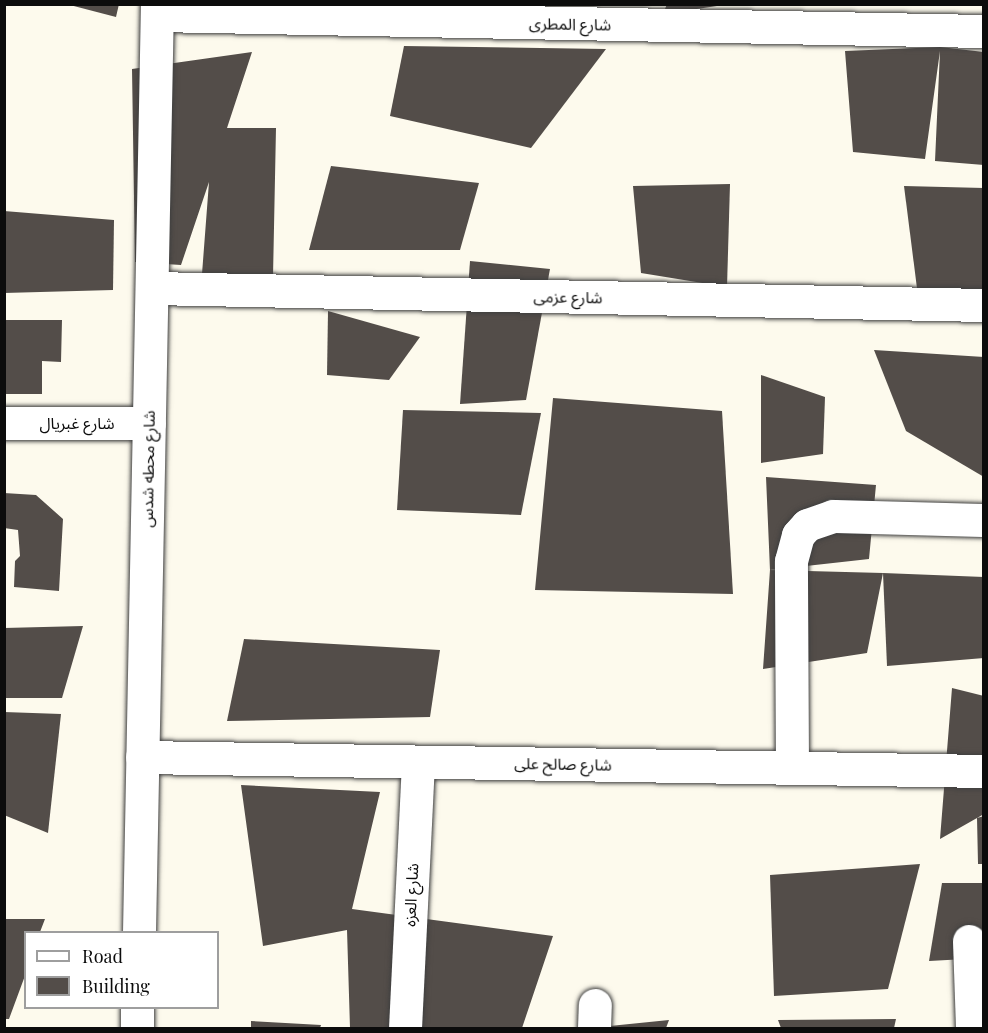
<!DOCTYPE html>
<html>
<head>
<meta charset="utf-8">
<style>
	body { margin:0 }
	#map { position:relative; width:988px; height:1033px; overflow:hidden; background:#fdfaed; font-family:"Playfair Display","Noto Sans Arabic",serif }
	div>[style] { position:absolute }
	.building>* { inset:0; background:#534d49 }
	.roads { filter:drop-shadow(0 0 2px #3f3f3f) drop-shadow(0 0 2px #3f3f3f) }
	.minor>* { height:33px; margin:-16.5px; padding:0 16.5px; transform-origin:16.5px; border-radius:16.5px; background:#fff }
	span { translate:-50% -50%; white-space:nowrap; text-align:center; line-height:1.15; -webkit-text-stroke:6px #fff; paint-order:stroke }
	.street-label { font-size:16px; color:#0c0c0c }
	.frame { position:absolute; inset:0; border:6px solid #0c0c0c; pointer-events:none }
	.legend { position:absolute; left:24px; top:931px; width:195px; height:78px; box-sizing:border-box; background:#fff; border:2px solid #9e9e9e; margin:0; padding:8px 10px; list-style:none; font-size:18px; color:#0c0c0c }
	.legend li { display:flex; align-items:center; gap:12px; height:30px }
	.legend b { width:30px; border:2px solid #9e9e9e }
</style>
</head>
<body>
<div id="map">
	<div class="building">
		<i style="clip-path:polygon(66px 4px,119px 4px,116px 17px)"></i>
		<i style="clip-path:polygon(667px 4px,717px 4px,717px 6px,663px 14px)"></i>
		<i style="clip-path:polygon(404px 46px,606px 49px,531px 148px,390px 116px)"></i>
		<i style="clip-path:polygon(940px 47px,984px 52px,984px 165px,935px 161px,940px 51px,925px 159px,853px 152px,845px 51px)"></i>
		<i style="clip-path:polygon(252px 52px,227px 128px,276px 128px,273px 277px,202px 274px,209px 182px,181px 265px,135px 262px,132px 69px)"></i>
		<i style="clip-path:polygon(331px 166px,479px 183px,460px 250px,309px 250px)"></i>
		<i style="clip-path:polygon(730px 184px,727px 287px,641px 273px,633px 186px)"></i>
		<i style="clip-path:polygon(904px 186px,984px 188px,984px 296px,919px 304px)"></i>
		<i style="clip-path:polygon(4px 211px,114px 220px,113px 290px,4px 293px)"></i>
		<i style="clip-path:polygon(470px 261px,550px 269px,526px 400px,460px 404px)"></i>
		<i style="clip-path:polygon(328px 311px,420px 337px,389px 380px,327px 375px)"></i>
		<i style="clip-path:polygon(4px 320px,62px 320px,61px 362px,42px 361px,42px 394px,4px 394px)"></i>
		<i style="clip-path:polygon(874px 350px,984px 357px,984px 477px,906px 431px)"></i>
		<i style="clip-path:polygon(761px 375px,825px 397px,823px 454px,761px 463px)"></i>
		<i style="clip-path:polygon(553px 398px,722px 411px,733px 594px,535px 590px)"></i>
		<i style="clip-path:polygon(403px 410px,541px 413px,521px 515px,397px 510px)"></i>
		<i style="clip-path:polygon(766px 477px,876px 485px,869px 559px,770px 570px,883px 573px,867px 653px,763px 669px,770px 570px)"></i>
		<i style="clip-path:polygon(4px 493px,36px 495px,63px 519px,59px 591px,14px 587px,15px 561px,20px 556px,18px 530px,4px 528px)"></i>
		<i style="clip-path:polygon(883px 573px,984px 577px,984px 658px,887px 666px)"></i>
		<i style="clip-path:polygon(83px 626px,62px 698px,4px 698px,4px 628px)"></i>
		<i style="clip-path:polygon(244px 639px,440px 650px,430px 717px,227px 721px)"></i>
		<i style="clip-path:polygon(952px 688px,984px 696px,984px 814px,977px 818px,984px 816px,984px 864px,978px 864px,977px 818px,940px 839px)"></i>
		<i style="clip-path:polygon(4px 712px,61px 714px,48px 833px,4px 815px)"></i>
		<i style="clip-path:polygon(241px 785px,380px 792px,352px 909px,553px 936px,522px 1028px,350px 1028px,347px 930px,263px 946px)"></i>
		<i style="clip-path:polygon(920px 864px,888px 989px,774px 996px,770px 875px)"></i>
		<i style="clip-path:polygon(942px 883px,984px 883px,984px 958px,929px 961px)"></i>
		<i style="clip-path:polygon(4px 919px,45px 919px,40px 932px,26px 932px,26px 973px,9px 1019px,4px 1019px)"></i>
		<i style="clip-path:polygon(896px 1019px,894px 1028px,781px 1028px,778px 1020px)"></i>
		<i style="clip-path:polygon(669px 1020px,666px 1028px,600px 1028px,600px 1027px)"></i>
		<i style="clip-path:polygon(251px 1021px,321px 1025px,320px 1028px,251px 1028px)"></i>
	</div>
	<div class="roads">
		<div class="minor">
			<i style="left:157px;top:15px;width:827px;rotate:1.11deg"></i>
			<i style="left:152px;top:288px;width:832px;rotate:1.17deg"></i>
			<i style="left:4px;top:423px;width:145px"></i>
			<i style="left:142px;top:757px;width:842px;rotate:0.95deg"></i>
			<i style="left:792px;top:768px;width:207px;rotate:-90.3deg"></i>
			<i style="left:791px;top:561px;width:27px;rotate:-75deg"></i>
			<i style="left:798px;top:535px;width:13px;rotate:-48deg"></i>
			<i style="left:807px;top:525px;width:28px;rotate:-19deg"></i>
			<i style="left:833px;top:516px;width:151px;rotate:1.5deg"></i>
			<i style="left:139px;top:932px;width:928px;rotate:-88.89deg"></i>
			<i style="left:969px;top:941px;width:87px;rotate:88deg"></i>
			<i style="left:137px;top:1028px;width:20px;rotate:-90deg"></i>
			<i style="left:405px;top:1028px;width:266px;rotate:-87.2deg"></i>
			<i style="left:594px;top:1028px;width:23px;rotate:-88deg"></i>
		</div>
	</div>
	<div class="street-label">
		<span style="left:570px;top:24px;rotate:1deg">شارع المطرى</span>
		<span style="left:568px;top:297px;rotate:1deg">شارع عزمى</span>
		<span style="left:77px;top:423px">شارع غبريال</span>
		<span style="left:148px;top:469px;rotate:-89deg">شارع محطه شدس</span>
		<span style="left:563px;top:764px;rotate:1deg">شارع صالح على</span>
		<span style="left:411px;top:895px;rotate:-87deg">شارع العزه</span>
	</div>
	<div class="frame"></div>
	<ul class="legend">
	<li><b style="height:8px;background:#fff"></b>Road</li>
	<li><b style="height:16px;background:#534d49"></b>Building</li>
	</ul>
</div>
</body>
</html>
